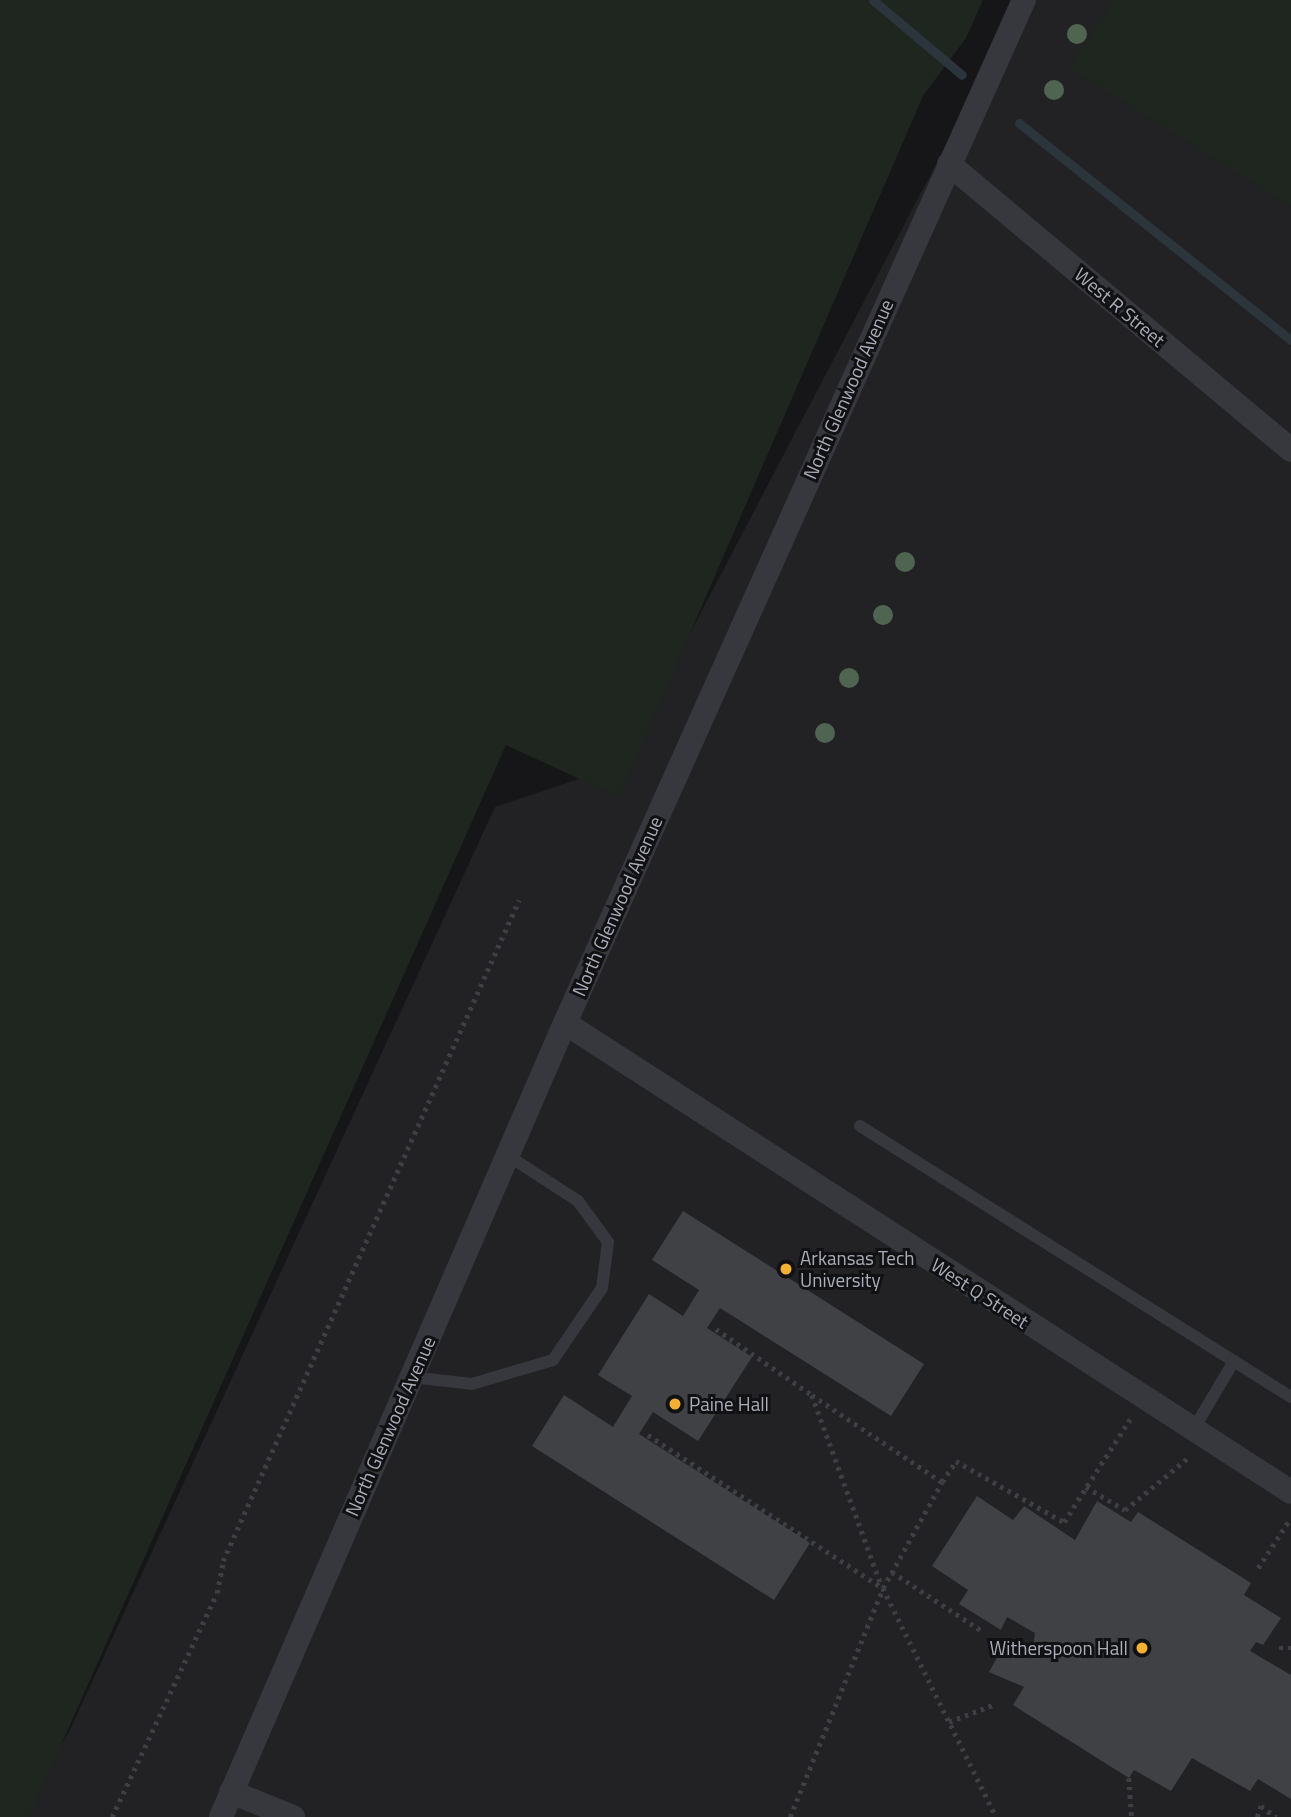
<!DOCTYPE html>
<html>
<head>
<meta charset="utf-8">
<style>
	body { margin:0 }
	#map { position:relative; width:1291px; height:1817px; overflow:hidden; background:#161618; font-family:"Titillium Web",sans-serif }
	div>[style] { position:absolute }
	.built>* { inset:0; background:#222225 }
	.green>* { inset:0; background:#1e261f }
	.stream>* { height:9px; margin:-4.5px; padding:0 4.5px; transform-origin:4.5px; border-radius:4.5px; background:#2c353c }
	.building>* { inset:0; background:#404145 }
	.path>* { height:4.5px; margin-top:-2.25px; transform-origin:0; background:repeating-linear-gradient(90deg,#3d3f44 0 3.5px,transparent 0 8.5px) }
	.lane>* { height:12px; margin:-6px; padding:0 6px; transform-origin:6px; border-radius:6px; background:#37383d }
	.street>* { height:24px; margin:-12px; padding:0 12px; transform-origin:12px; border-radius:12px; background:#37383d }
	.trees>* { width:20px; height:20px; margin:-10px; border-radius:50%; background:#506452 }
	.dots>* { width:19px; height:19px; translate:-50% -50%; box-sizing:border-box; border:4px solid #111113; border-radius:50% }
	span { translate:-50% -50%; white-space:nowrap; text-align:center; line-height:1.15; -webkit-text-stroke:6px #111113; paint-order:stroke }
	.street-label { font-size:19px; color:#a8adb8 }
	.poi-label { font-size:19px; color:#a8adb8 }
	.left { translate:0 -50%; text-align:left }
	.right { translate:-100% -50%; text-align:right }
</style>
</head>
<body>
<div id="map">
	<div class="built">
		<i style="clip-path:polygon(1022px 0,1291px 0,1291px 1817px,17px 1817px,69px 1732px,495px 807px,621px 765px)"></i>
	</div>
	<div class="green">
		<i style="clip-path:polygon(0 0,983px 0,966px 38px,923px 96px,619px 797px,506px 745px,29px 1817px,0 1817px)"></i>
		<i style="clip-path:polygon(1114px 0,1291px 0,1291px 206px,1070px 68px)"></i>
	</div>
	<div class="stream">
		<i style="left:873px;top:0;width:116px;rotate:40.1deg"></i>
		<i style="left:1019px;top:123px;width:348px;rotate:38.6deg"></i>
	</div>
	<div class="building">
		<i style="clip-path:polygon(683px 1211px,924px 1364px,891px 1416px,720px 1308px,707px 1328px,752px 1357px,698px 1441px,653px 1412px,639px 1434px,810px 1543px,774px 1600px,532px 1446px,564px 1395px,613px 1427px,632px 1396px,598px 1375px,649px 1294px,683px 1316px,699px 1290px,652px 1260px)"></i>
		<i style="clip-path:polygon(977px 1496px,1013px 1520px,1024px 1506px,1075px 1540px,1097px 1501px,1131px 1522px,1138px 1512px,1251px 1583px,1244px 1595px,1281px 1618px,1263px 1645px,1256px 1642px,1250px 1651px,1291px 1675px,1291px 1799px,1258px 1779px,1250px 1791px,1192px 1758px,1171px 1791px,1134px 1770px,1129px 1778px,1013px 1705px,1024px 1687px,989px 1672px,1005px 1643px,1031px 1659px,1035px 1633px,1007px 1617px,1001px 1630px,959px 1604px,968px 1590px,932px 1566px)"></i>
	</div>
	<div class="path">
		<i style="left:716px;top:1329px;width:116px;rotate:34.5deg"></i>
		<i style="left:812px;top:1395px;width:204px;rotate:70deg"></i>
		<i style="left:812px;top:1395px;width:156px;rotate:33.8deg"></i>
		<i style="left:942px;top:1482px;width:25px;rotate:-56deg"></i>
		<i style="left:956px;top:1461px;width:124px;rotate:29.5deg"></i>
		<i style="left:1064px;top:1522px;width:122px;rotate:-57.3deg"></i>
		<i style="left:648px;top:1435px;width:280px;rotate:33.1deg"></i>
		<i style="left:883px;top:1588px;width:255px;rotate:63.7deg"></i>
		<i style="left:1086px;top:1487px;width:45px;rotate:30.5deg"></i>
		<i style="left:1125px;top:1510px;width:83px;rotate:-39.6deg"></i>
		<i style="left:1258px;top:1568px;width:59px;rotate:-56.9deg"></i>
		<i style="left:892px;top:1572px;width:108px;rotate:33.2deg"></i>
		<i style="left:1279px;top:1648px;width:12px"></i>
		<i style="left:949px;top:1722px;width:49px;rotate:-21.4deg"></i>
		<i style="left:1129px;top:1778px;width:39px;rotate:86deg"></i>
		<i style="left:112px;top:1817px;width:247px;rotate:-64.9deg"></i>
		<i style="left:217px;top:1593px;width:33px;rotate:-79deg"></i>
		<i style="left:223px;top:1561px;width:724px;rotate:-65.88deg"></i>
		<i style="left:790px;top:1817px;width:247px;rotate:-67.9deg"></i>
		<i style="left:883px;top:1588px;width:121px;rotate:-60.9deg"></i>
		<i style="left:1257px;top:1817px;width:12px;rotate:-70deg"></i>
		<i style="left:1261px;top:1806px;width:19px;rotate:36deg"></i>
	</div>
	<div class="lane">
		<i style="left:860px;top:1126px;width:509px;rotate:32.16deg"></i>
		<i style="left:411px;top:1377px;width:61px;rotate:6.5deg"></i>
		<i style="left:472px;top:1384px;width:84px;rotate:-16.5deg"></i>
		<i style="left:553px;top:1360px;width:87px;rotate:-55.8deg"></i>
		<i style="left:602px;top:1288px;width:46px;rotate:-82.6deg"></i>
		<i style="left:608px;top:1242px;width:51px;rotate:-126.2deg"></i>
		<i style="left:578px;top:1201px;width:85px;rotate:-147.1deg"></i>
		<i style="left:1193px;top:1430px;width:80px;rotate:-59.3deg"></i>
	</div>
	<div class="street">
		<i style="left:949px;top:164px;width:446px;rotate:39.9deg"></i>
		<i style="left:565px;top:1023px;width:864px;rotate:32.86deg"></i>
		<i style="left:231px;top:1792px;width:67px;rotate:22deg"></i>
		<i style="left:221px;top:1817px;width:865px;rotate:-66.58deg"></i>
		<i style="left:565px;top:1023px;width:1121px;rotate:-65.84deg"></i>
	</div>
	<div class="trees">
		<i style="left:1077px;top:34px"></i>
		<i style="left:1054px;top:90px"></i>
		<i style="left:905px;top:562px"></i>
		<i style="left:883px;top:615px"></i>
		<i style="left:849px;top:678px"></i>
		<i style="left:825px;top:733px"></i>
	</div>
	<div class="dots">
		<i style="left:786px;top:1269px;background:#f2b134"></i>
		<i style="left:675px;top:1404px;background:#f2b134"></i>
		<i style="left:1142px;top:1648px;background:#f2b134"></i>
	</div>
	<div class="street-label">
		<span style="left:1120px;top:307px;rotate:40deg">West R Street</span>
		<span style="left:848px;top:389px;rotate:-66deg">North Glenwood Avenue</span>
		<span style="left:617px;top:906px;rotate:-66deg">North Glenwood Avenue</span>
		<span style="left:980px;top:1293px;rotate:33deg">West Q Street</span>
		<span style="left:390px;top:1426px;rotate:-66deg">North Glenwood Avenue</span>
	</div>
	<div class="poi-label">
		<span class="left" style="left:800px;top:1269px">Arkansas Tech<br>University</span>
		<span class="left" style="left:689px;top:1404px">Paine Hall</span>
		<span class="right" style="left:1128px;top:1648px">Witherspoon Hall</span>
	</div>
</div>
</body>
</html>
